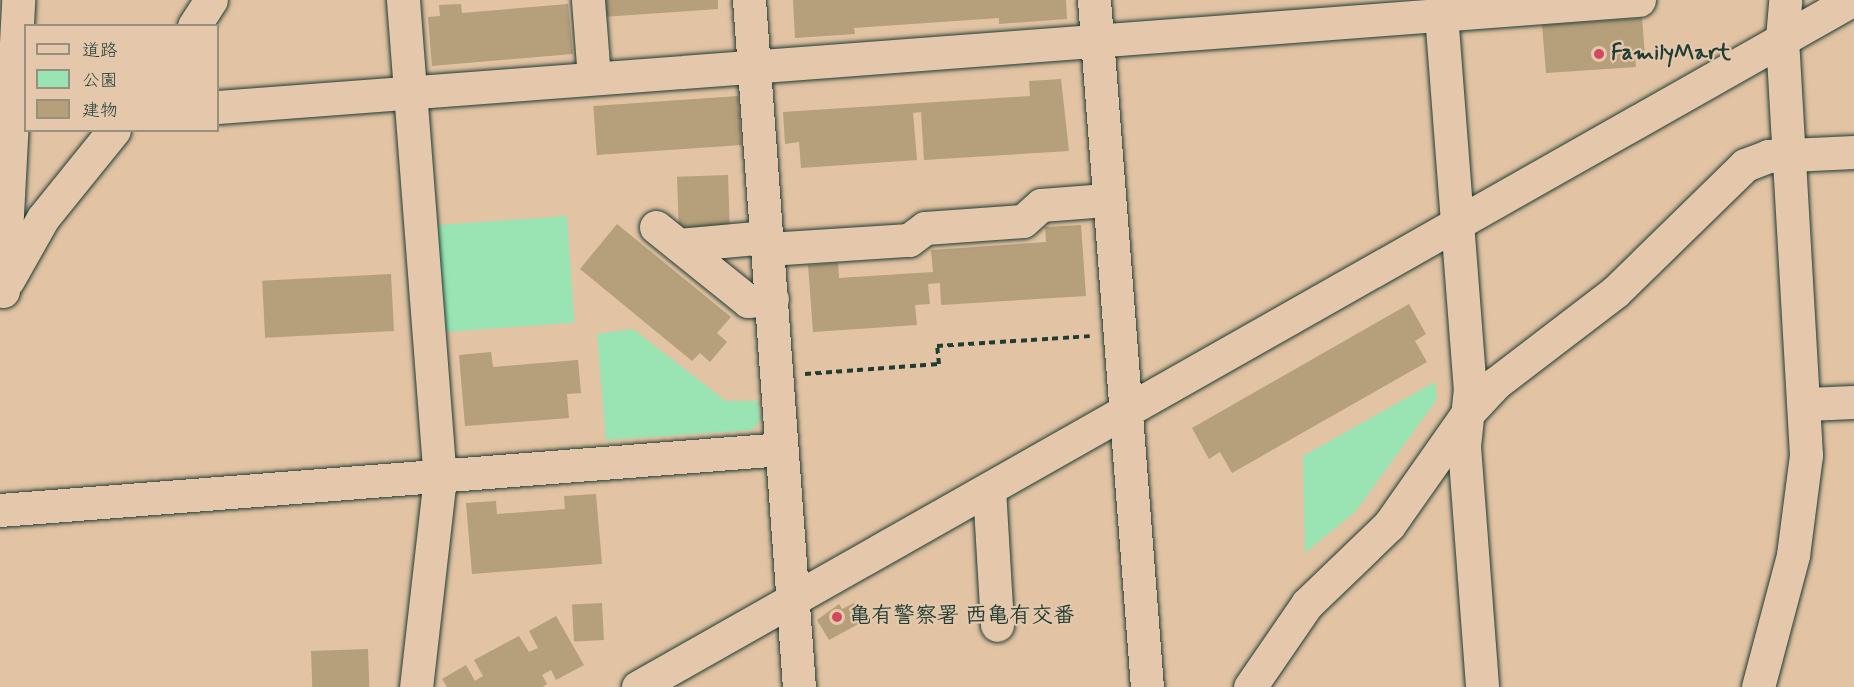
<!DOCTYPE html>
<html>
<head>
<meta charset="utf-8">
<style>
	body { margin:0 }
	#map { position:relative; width:1854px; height:687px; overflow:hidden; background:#e2c3a3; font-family:Mynerve,"Klee One",sans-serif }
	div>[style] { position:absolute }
	.green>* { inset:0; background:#9ae4b3; transform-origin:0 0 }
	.building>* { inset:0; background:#b69f7b; transform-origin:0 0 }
	.path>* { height:4px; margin-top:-2px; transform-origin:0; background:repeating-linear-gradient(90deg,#1f3d34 0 6px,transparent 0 10.5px) }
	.roads { filter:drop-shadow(0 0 2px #1f3d34) drop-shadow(0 0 2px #1f3d34) }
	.minor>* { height:33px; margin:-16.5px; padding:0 16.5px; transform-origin:16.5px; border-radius:16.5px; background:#e5c8ac }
	.dots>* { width:16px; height:16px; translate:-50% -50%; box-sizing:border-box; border:3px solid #e5c8ac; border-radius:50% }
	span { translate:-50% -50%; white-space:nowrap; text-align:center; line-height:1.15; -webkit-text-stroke:4.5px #e5c8ac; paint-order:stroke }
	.poi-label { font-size:22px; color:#1f3d34; font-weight:700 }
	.left { translate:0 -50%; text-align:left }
	.legend { position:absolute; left:24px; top:24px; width:195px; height:108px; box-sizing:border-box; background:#e5c8ac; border:2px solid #96907c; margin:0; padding:8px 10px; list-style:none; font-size:18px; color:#1f3d34 }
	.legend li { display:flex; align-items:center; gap:12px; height:30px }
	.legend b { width:30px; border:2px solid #96907c }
</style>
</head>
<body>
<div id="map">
	<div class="green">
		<i style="left:567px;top:216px;width:107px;height:131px;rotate:86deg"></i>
		<i style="clip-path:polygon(633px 329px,726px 401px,758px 401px,760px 421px,752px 430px,606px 440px,597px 334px)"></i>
		<i style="clip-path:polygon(1435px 382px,1437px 399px,1356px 511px,1305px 553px,1303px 456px)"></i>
	</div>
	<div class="building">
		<i style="clip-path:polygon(602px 0,718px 0,718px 9px,603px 17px)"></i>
		<i style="clip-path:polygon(793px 0,1066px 0,1067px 19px,999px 24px,999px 18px,854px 28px,855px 34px,795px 38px)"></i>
		<i style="clip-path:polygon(461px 4px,462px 13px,568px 4px,573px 54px,432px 66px,428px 17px,440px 16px,439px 5px)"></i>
		<i style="clip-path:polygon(1642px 18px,1645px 56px,1635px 57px,1636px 67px,1546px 73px,1542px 25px)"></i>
		<i style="clip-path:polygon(1061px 79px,1069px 151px,924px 160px,921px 112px,913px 113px,917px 160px,801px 168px,799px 142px,785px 144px,783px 112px,1030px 96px,1029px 81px)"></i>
		<i style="left:738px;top:96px;width:49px;height:145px;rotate:86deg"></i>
		<i style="left:728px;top:175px;width:51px;height:51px;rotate:88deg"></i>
		<i style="clip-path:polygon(617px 224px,731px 317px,717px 333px,727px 342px,710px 362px,700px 353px,692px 361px,580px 269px)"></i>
		<i style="clip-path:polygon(1081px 225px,1086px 296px,941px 305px,940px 283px,928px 284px,930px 304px,915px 305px,917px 325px,813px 332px,808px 265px,838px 263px,839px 278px,933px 272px,931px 250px,1046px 242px,1045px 227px)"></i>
		<i style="left:391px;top:274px;width:57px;height:129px;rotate:87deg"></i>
		<i style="clip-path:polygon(1409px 304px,1426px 334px,1415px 341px,1427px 362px,1232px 473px,1220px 452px,1209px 459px,1192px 428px)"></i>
		<i style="clip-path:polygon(491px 352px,493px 367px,578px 360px,581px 393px,567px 394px,569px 418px,465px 426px,459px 355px)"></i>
		<i style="clip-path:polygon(596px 494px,602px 564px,472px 574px,466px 503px,496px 501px,497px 514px,565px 509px,564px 496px)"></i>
		<i style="left:602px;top:603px;width:37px;height:30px;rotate:87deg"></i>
		<i style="clip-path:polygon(854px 603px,864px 621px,829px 640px,817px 620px,839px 604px,842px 609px)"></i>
		<i style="clip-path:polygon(556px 616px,584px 665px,556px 680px,551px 670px,542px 675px,547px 684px,542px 687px,447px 687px,442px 679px,466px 665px,475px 681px,483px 676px,474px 660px,519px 636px,529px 652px,538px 648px,529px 631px)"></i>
		<i style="left:368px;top:649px;width:38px;height:57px;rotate:88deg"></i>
	</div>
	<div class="path">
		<i style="left:805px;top:374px;width:134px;rotate:-4.3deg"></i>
		<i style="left:939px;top:364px;width:18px;rotate:-96deg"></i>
		<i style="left:937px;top:346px;width:153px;rotate:-3.7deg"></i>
	</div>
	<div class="roads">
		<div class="minor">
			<i style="left:403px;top:0;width:478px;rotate:85.6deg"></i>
			<i style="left:440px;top:477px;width:211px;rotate:96.5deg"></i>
			<i style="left:588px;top:0;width:78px;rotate:85.6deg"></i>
			<i style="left:749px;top:0;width:689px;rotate:85.84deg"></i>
			<i style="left:1094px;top:0;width:689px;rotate:85.59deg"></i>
			<i style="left:1441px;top:14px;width:375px;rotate:85.6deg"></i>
			<i style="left:1470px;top:388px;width:58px;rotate:95.9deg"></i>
			<i style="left:1464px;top:446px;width:242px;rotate:85.7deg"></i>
			<i style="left:194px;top:26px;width:31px;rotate:-57deg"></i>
			<i style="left:218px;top:107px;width:1425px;rotate:-4.31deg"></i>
			<i style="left:656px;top:227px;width:118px;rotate:38.8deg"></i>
			<i style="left:748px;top:301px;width:24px;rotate:-5deg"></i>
			<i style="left:679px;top:245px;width:88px;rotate:-5.2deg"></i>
			<i style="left:768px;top:249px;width:141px;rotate:-3.7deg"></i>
			<i style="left:909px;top:240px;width:20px;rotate:-37deg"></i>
			<i style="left:925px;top:228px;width:98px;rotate:-4.1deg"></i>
			<i style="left:1023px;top:221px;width:24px;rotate:-42deg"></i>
			<i style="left:1041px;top:205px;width:65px;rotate:-4.4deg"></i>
			<i style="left:8px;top:280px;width:71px;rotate:-60.6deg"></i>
			<i style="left:43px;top:218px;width:113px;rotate:-51.1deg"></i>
			<i style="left:3px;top:291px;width:291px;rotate:-87deg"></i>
			<i style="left:1806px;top:404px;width:48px;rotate:-2.4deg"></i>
			<i style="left:989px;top:489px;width:136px;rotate:86.6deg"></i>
			<i style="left:0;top:510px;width:784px;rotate:-4.46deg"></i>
			<i style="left:638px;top:687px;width:1395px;rotate:-29.51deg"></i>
			<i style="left:1250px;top:687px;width:101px;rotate:-55.5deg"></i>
			<i style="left:1307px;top:604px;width:114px;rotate:-43.9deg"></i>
			<i style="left:1389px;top:525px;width:136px;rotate:-54.9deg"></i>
			<i style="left:1467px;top:414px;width:42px;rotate:-46.9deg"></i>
			<i style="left:1496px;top:383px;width:150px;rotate:-37.4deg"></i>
			<i style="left:1615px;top:292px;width:182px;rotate:-44.3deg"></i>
			<i style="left:1745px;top:165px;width:25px;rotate:-21deg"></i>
			<i style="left:1768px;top:156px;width:86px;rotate:-2.7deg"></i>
			<i style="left:1758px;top:687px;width:137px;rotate:-75.1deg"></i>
			<i style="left:1793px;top:555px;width:101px;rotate:-82.6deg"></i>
			<i style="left:1806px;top:455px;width:418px;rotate:-93.3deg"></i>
			<i style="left:1782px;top:38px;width:38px;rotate:-85deg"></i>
		</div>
	</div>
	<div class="dots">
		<i style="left:1599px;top:54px;background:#d1495b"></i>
		<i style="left:837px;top:617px;background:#d1495b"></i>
	</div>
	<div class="poi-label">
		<span class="left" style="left:1611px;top:54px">FamilyMart</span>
		<span class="left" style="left:849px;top:617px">亀有警察署 西亀有交番</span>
	</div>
	<ul class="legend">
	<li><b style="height:8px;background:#e5c8ac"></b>道路</li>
	<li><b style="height:16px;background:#9ae4b3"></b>公園</li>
	<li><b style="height:16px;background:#b69f7b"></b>建物</li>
	</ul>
</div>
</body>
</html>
